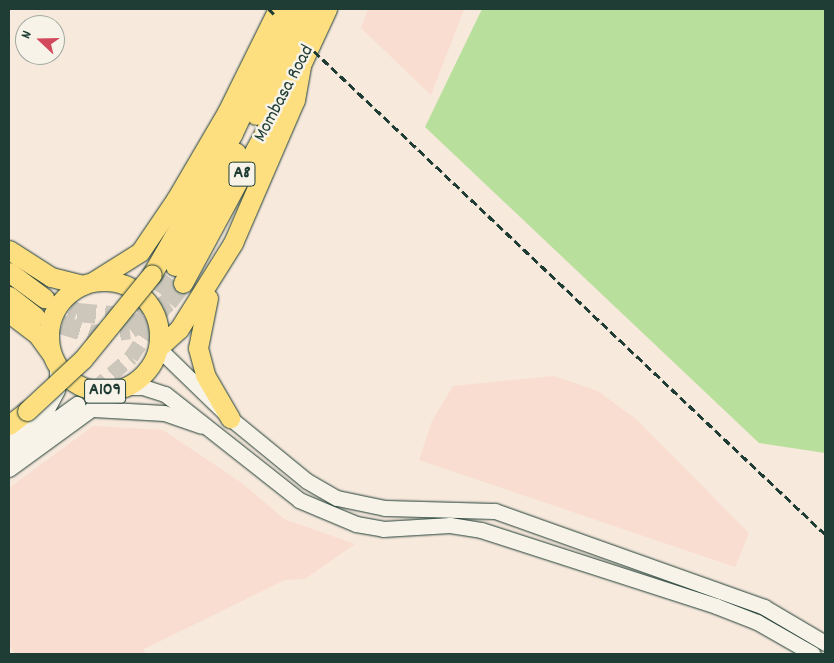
<!DOCTYPE html>
<html>
<head>
<meta charset="utf-8">
<style>
	body { margin:0 }
	#map { position:relative; width:834px; height:663px; overflow:hidden; background:#f8e9dd; font-family:Dekko,sans-serif }
	div>[style] { position:absolute }
	.built>* { inset:0; background:#f9ddd0 }
	.green>* { inset:0; background:#b8e09c }
	.secondary-tunnel>* { height:15px; margin-top:-7.5px; transform-origin:0; background:repeating-linear-gradient(90deg,#cdc7bb 0 15px,transparent 0 23px) }
	.highway-tunnel>* { height:19px; margin-top:-9.5px; transform-origin:0; background:repeating-linear-gradient(90deg,#cdc7bb 0 19px,transparent 0 28px) }
	.roads { filter:drop-shadow(0 0 1px #1f3d34) drop-shadow(0 0 1px #1f3d34) }
	.secondary>* { height:15px; margin:-7.5px; padding:0 7.5px; transform-origin:7.5px; border-radius:7.5px; background:#f7f3e8 }
	.highway>* { height:19px; margin:-9.5px; padding:0 9.5px; transform-origin:9.5px; border-radius:9.5px; background:#fedf80 }
	.highway>.ring { margin:-9.5px; padding:0; box-sizing:content-box; background:none; border:19px solid #fedf80; border-radius:50% }
	.rail>* { height:2.5px; margin-top:-1.25px; transform-origin:0; background:repeating-linear-gradient(90deg,#1f3d34 0 8px,transparent 0 12px) }
	.bridges { filter:drop-shadow(0 0 1px #1f3d34) drop-shadow(0 0 1px #1f3d34) }
	.highway-bridge>* { height:19px; margin:-9.5px; padding:0 9.5px; transform-origin:9.5px; border-radius:9.5px; background:#fedf80 }
	span { translate:-50% -50%; white-space:nowrap; text-align:center; line-height:1.15; -webkit-text-stroke:5px #f7f3e8; paint-order:stroke }
	.shield-label span { padding:1px 4px; background:#f7f3e8; border:1px solid; border-radius:4px; -webkit-text-stroke-width:0 }
	.shield-label { font-size:18px; color:#1f3d34; font-weight:700 }
	.street-label { font-size:19px; color:#1f3d34 }
	.frame { position:absolute; inset:0; border:10px solid #1f3d34; pointer-events:none }
	.north { position:absolute; left:15px; top:15px; width:50px; height:50px; box-sizing:border-box; background:#f7f3e8; border:1px solid #a1aaa0; border-radius:50%; rotate:291deg; font-size:14px; font-weight:700; line-height:20px; text-align:center; color:#1f3d34 }
	.north::after { content:''; display:block; margin:auto; width:18px; height:22px; background:#d1495b; clip-path:polygon(50% 0,100% 100%,50% 72%,0 100%) }
</style>
</head>
<body>
<div id="map">
	<div class="built">
		<i style="clip-path:polygon(368px 9px,464px 9px,431px 95px,361px 28px)"></i>
		<i style="clip-path:polygon(554px 376px,598px 391px,636px 419px,749px 533px,735px 567px,419px 460px,432px 421px,453px 386px)"></i>
		<i style="clip-path:polygon(93px 426px,163px 430px,242px 483px,284px 519px,355px 544px,305px 579px,285px 580px,144px 649px,145px 654px,15px 654px,9px 645px,9px 488px)"></i>
	</div>
	<div class="green">
		<i style="clip-path:polygon(482px 9px,825px 9px,825px 453px,759px 443px,425px 127px)"></i>
	</div>
	<div class="secondary-tunnel">
		<i style="left:77px;top:404px;width:72px;rotate:-41deg"></i>
		<i style="left:131px;top:357px;width:66px;rotate:-56.1deg"></i>
	</div>
	<div class="highway-tunnel">
		<i style="left:44px;top:298px;width:36px;rotate:23deg"></i>
		<i style="left:77px;top:312px;width:37px;rotate:5deg"></i>
		<i style="left:114px;top:315px;width:22px;rotate:-18deg"></i>
		<i style="left:135px;top:308px;width:28px;rotate:-35deg"></i>
		<i style="left:158px;top:292px;width:31px;rotate:-57deg"></i>
		<i style="left:35px;top:316px;width:60px;rotate:17.5deg"></i>
		<i style="left:92px;top:334px;width:38px;rotate:-7deg"></i>
		<i style="left:130px;top:329px;width:47px;rotate:-35.4deg"></i>
		<i style="left:168px;top:302px;width:24px;rotate:-52deg"></i>
	</div>
	<div class="roads">
		<div class="secondary">
			<i style="left:158px;top:348px;width:100px;rotate:44.2deg"></i>
			<i style="left:230px;top:418px;width:99px;rotate:39.3deg"></i>
			<i style="left:307px;top:481px;width:34px;rotate:30deg"></i>
			<i style="left:337px;top:498px;width:49px;rotate:11.8deg"></i>
			<i style="left:385px;top:508px;width:110px;rotate:1.6deg"></i>
			<i style="left:495px;top:511px;width:286px;rotate:19.6deg"></i>
			<i style="left:764px;top:607px;width:71px;rotate:30.5deg"></i>
			<i style="left:93px;top:409px;width:71px;rotate:3.2deg"></i>
			<i style="left:164px;top:413px;width:39px;rotate:19deg"></i>
			<i style="left:9px;top:441px;width:50px;rotate:-40.1deg"></i>
			<i style="left:47px;top:409px;width:21px;rotate:-62deg"></i>
			<i style="left:57px;top:390px;width:25px;rotate:-90deg"></i>
			<i style="left:9px;top:453px;width:84px;rotate:-35.8deg"></i>
			<i style="left:9px;top:469px;width:124px;rotate:-36.1deg"></i>
			<i style="left:109px;top:396px;width:17px;rotate:-31deg"></i>
			<i style="left:124px;top:387px;width:19px"></i>
			<i style="left:143px;top:387px;width:23px;rotate:18deg"></i>
			<i style="left:165px;top:394px;width:171px;rotate:38.3deg"></i>
			<i style="left:299px;top:500px;width:62px;rotate:22.8deg"></i>
			<i style="left:356px;top:524px;width:27px;rotate:10deg"></i>
			<i style="left:383px;top:529px;width:67px;rotate:-3.4deg"></i>
			<i style="left:450px;top:525px;width:31px;rotate:9deg"></i>
			<i style="left:481px;top:530px;width:247px;rotate:17.9deg"></i>
			<i style="left:716px;top:606px;width:44px;rotate:21.3deg"></i>
			<i style="left:757px;top:622px;width:64px;rotate:29.7deg"></i>
		</div>
		<div class="highway">
			<i style="left:256px;top:115px;width:119px;rotate:-63deg"></i>
			<i style="left:9px;top:250px;width:50px;rotate:32.7deg"></i>
			<i style="left:51px;top:277px;width:33px;rotate:14deg"></i>
			<i style="left:175px;top:266px;width:129px;rotate:-61.8deg"></i>
			<i style="left:9px;top:272px;width:44px;rotate:36.6deg"></i>
			<i style="left:152px;top:274px;width:163px;rotate:-60.1deg"></i>
			<i style="left:233px;top:133px;width:137px;rotate:-64.9deg"></i>
			<i style="left:94px;top:281px;width:54px;rotate:-32.2deg"></i>
			<i style="left:140px;top:252px;width:64px;rotate:-55.8deg"></i>
			<i style="left:176px;top:199px;width:101px;rotate:-59.6deg"></i>
			<i style="left:227px;top:112px;width:115px;rotate:-63.7deg"></i>
			<i class="ring" style="left:49px;top:281px;width:91px;height:91px"></i>
			<i style="left:183px;top:283px;width:248px;rotate:-61.6deg"></i>
			<i style="left:301px;top:65px;width:62px;rotate:-65.1deg"></i>
			<i style="left:9px;top:296px;width:33px;rotate:38deg"></i>
			<i style="left:208px;top:298px;width:51px;rotate:101.3deg"></i>
			<i style="left:198px;top:348px;width:28px;rotate:75deg"></i>
			<i style="left:205px;top:375px;width:50px;rotate:59.8deg"></i>
			<i style="left:9px;top:313px;width:35px;rotate:37deg"></i>
			<i style="left:37px;top:334px;width:24px;rotate:54deg"></i>
			<i style="left:158px;top:348px;width:28px;rotate:-42deg"></i>
			<i style="left:179px;top:329px;width:102px;rotate:-57.9deg"></i>
			<i style="left:233px;top:243px;width:156px;rotate:-66.6deg"></i>
			<i style="left:295px;top:100px;width:36px;rotate:-80deg"></i>
			<i style="left:9px;top:425px;width:23px;rotate:-38deg"></i>
		</div>
	</div>
	<div class="rail">
		<i style="left:269px;top:9px;width:7px;rotate:45deg"></i>
		<i style="left:314px;top:51px;width:703px;rotate:43.39deg"></i>
	</div>
	<div class="bridges">
		<div class="highway-bridge">
			<i style="left:27px;top:411px;width:76px;rotate:-42.9deg"></i>
			<i style="left:83px;top:359px;width:109px;rotate:-50.9deg"></i>
		</div>
	</div>
	<div class="shield-label">
		<span style="left:242px;top:174px">A8</span>
		<span style="left:105px;top:391px">A109</span>
	</div>
	<div class="street-label">
		<span style="left:285px;top:94px;rotate:-62deg">Mombasa Road</span>
	</div>
	<div class="frame"></div>
	<div class="north">N</div>
</div>
</body>
</html>
